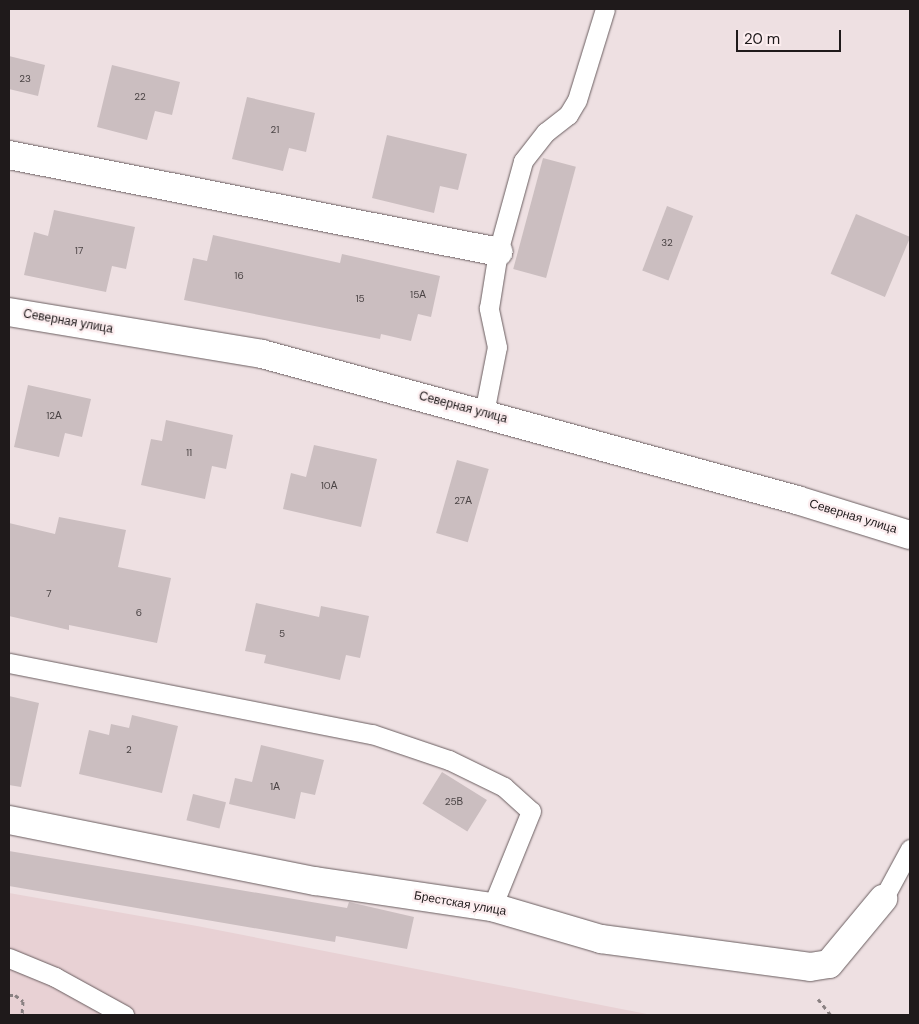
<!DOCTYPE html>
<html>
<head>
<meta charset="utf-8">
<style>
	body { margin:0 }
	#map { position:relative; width:919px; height:1024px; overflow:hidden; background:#eee0e2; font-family:"DM Sans",sans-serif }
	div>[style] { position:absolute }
	.built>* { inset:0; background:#e8d1d4 }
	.building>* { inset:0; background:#cbbec0; transform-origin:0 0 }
	.path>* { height:3px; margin-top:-1.5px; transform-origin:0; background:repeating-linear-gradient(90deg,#8a8182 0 4px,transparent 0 8px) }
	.roads { filter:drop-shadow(0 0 1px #6a5e60) drop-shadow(0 0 1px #6a5e60) }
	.lane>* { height:19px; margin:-9.5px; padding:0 9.5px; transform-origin:9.5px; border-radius:9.5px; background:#fff }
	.street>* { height:28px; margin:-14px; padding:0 14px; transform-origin:14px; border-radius:14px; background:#fff }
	span { translate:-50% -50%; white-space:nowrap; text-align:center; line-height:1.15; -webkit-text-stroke:4.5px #fcedef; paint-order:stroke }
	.number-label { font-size:10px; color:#4a4344 }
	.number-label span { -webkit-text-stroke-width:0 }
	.street-label { font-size:12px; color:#1f1a1b }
	.frame { position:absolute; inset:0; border:10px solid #1f1a1b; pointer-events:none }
	.scale { position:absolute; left:736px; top:30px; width:105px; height:22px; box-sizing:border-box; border:2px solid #1f1a1b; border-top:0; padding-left:6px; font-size:15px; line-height:18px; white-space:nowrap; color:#1f1a1b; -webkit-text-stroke:4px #fcedef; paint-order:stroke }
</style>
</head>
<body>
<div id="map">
	<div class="built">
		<i style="clip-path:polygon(9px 893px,197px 926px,652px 1015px,9px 1015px)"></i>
	</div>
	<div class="building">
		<i style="clip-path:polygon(9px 56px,45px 65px,38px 96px,9px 89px)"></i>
		<i style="clip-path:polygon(112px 65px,180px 82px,172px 115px,155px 111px,147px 140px,97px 127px)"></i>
		<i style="clip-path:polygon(247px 97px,315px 113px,306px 152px,289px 148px,283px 171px,232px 159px)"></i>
		<i style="clip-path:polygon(387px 135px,467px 154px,458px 190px,440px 186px,434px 213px,372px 198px)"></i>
		<i style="left:543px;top:158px;width:34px;height:115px;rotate:15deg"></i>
		<i style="left:667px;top:206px;width:28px;height:69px;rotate:21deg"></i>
		<i style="clip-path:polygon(54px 210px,135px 227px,126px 269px,112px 266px,106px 292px,24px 275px,34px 232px,48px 236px)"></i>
		<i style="left:856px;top:214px;width:59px;height:65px;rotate:23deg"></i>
		<i style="clip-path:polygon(213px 235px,340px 263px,342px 254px,440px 276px,431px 317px,418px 314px,411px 341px,381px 334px,380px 339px,184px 300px,193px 258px,207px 261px)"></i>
		<i style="clip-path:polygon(28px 385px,91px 399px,82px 437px,65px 433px,59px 457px,14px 447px)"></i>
		<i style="clip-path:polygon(166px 420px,233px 435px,226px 469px,212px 466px,205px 499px,141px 485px,151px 439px,162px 441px)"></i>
		<i style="clip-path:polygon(314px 445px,377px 459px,361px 527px,283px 509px,291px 473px,306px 477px)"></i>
		<i style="left:457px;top:460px;width:33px;height:76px;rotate:16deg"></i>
		<i style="clip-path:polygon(59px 517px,126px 530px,118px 567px,171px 578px,157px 643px,69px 625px,69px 630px,9px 616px,9px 523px,55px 534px)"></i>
		<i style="clip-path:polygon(256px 603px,319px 617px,321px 606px,369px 616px,360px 658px,346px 655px,340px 680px,264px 663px,266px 655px,245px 651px)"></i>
		<i style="clip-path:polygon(9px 696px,39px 703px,21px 787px,9px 785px)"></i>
		<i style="clip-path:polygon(132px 715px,178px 726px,162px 793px,79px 774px,89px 730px,109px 735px,111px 724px,129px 728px)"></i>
		<i style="clip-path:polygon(261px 745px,324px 760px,315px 795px,301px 792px,295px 819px,229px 804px,235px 778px,252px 782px)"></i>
		<i style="left:442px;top:772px;width:53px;height:37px;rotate:32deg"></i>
		<i style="left:193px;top:794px;width:34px;height:27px;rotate:14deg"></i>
		<i style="clip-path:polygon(9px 851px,347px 908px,349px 902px,414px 917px,407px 949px,336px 936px,335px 942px,9px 886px)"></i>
	</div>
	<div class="path">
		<i style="left:9px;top:995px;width:6px"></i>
		<i style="left:15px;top:995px;width:10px;rotate:37deg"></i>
		<i style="left:23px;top:1001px;width:14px;rotate:94deg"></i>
		<i style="left:818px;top:999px;width:21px;rotate:51deg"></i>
	</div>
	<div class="roads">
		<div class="lane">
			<i style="left:484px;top:413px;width:67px;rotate:-78.9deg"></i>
			<i style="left:497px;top:347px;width:40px;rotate:-102deg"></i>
			<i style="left:489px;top:308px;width:57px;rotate:-80.9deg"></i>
			<i style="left:498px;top:252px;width:94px;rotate:-74.6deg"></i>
			<i style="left:523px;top:161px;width:37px;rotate:-52deg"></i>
			<i style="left:546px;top:132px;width:28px;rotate:-38deg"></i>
			<i style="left:568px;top:115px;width:17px;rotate:-59deg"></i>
			<i style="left:577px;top:100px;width:95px;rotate:-72.9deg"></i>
			<i style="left:9px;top:663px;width:370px;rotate:11.1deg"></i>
			<i style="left:372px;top:734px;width:81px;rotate:18.7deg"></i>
			<i style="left:449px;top:760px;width:61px;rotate:26.1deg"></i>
			<i style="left:504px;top:787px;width:36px;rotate:42deg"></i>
			<i style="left:531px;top:811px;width:104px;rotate:112.1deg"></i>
			<i style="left:883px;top:899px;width:57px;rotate:-61.6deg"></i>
			<i style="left:9px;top:958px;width:50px;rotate:22.4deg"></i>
			<i style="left:55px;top:977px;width:79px;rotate:28.8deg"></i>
		</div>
		<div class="street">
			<i style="left:9px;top:155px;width:499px;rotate:11.2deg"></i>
			<i style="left:9px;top:312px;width:256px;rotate:9.4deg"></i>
			<i style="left:262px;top:354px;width:555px;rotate:15.26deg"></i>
			<i style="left:797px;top:500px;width:118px;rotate:17.2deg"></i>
			<i style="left:9px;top:820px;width:312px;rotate:11.3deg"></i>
			<i style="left:315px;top:881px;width:179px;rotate:8.4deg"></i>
			<i style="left:492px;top:907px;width:114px;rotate:16.4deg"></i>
			<i style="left:601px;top:939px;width:211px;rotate:7.6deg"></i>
			<i style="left:810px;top:967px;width:19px;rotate:-9deg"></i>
			<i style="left:829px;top:964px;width:85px;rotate:-50.3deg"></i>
		</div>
	</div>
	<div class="number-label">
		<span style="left:25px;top:79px">23</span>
		<span style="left:140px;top:97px">22</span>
		<span style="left:275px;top:130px">21</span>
		<span style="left:667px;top:243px">32</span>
		<span style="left:79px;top:251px">17</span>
		<span style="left:239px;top:276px">16</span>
		<span style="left:418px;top:295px">15А</span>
		<span style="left:360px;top:299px">15</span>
		<span style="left:54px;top:416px">12А</span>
		<span style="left:189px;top:453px">11</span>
		<span style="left:329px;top:486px">10А</span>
		<span style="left:463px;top:501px">27А</span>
		<span style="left:49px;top:594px">7</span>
		<span style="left:139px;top:613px">6</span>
		<span style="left:282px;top:634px">5</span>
		<span style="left:129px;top:750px">2</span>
		<span style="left:275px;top:787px">1А</span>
		<span style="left:454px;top:802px">25В</span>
	</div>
	<div class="street-label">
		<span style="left:68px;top:322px;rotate:10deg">Северная улица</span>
		<span style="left:463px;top:408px;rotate:15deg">Северная улица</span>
		<span style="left:853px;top:517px;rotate:17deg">Северная улица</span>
		<span style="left:460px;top:904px;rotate:10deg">Брестская улица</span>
	</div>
	<div class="frame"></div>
	<div class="scale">20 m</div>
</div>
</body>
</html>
